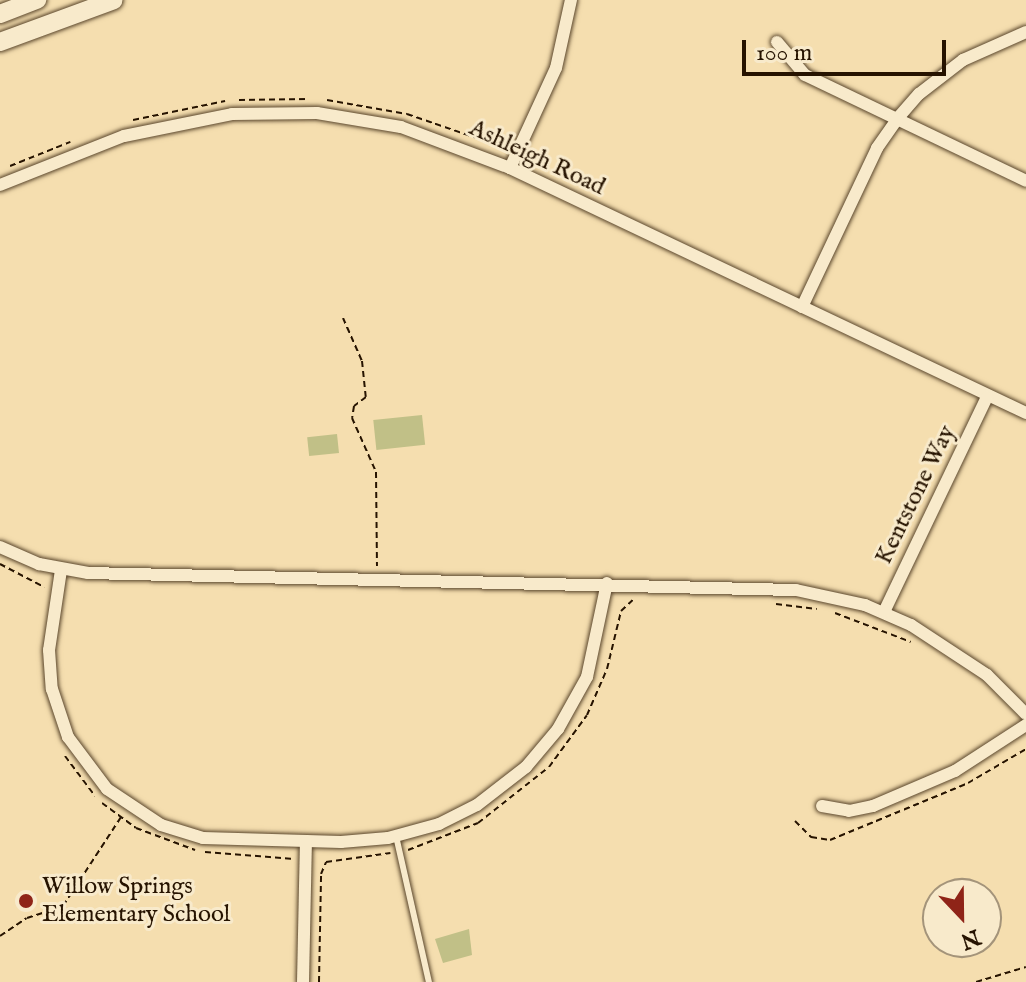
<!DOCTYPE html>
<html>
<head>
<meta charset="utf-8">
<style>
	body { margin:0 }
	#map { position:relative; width:1026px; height:982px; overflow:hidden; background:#f5deaf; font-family:"IM FELL English",serif }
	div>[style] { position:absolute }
	.green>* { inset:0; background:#c1c087; transform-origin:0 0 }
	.path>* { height:2px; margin-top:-1px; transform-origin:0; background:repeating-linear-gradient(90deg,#261300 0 6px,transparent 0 10px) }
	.roads { filter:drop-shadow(0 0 2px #5a462c) drop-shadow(0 0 2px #5a462c) }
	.service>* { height:6px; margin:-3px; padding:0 3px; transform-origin:3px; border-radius:3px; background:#f8eacb }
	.minor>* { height:12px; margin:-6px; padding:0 6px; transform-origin:6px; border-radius:6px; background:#f8eacb }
	.secondary>* { height:18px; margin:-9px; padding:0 9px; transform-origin:9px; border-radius:9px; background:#f8eacb }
	.dots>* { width:22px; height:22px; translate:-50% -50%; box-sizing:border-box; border:4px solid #f8eacb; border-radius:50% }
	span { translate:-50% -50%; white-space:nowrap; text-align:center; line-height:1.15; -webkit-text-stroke:6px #f8eacb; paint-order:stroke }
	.street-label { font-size:24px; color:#261300 }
	.poi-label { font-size:24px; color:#261300 }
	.left { translate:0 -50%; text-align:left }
	.north { position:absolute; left:922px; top:878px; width:80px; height:80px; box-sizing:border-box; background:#f8eacb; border:2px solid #a4947a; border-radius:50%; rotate:158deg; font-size:22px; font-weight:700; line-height:32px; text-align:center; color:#261300 }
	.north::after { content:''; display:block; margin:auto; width:28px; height:36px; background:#8f2418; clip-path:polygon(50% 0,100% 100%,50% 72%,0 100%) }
	.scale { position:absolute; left:742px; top:40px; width:204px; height:36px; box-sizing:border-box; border:4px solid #261300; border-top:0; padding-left:10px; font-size:24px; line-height:28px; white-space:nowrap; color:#261300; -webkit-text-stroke:6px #f8eacb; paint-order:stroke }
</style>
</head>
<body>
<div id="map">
	<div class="green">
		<i style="left:422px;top:415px;width:30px;height:49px;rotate:84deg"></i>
		<i style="left:337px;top:434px;width:19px;height:30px;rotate:84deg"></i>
		<i style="clip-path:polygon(469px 929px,472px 955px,443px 963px,435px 939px)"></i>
	</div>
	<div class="path">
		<i style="left:239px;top:100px;width:70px;rotate:-0.8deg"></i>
		<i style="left:327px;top:100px;width:81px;rotate:9.9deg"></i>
		<i style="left:407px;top:114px;width:83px;rotate:19.1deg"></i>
		<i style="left:485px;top:141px;width:18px;rotate:3deg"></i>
		<i style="left:133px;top:120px;width:94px;rotate:-11.7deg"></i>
		<i style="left:10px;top:166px;width:65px;rotate:-21.8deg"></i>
		<i style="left:343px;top:318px;width:47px;rotate:66.2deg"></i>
		<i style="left:362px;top:361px;width:36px;rotate:84deg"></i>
		<i style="left:366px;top:397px;width:15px;rotate:143deg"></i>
		<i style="left:354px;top:406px;width:12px;rotate:99deg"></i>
		<i style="left:352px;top:418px;width:59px;rotate:66deg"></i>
		<i style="left:376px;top:472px;width:94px;rotate:89.4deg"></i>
		<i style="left:0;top:564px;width:50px;rotate:27.6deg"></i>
		<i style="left:776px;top:604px;width:41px;rotate:7deg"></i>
		<i style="left:835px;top:613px;width:81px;rotate:20.9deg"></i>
		<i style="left:65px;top:756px;width:50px;rotate:53.1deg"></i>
		<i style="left:102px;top:803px;width:42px;rotate:36.3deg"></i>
		<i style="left:136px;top:828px;width:63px;rotate:20.4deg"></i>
		<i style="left:795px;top:821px;width:23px;rotate:45deg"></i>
		<i style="left:811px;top:837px;width:19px;rotate:9deg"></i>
		<i style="left:830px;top:840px;width:149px;rotate:-22.4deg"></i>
		<i style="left:968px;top:783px;width:67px;rotate:-30.4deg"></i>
		<i style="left:408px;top:850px;width:75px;rotate:-21.1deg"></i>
		<i style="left:478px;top:823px;width:90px;rotate:-38.3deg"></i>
		<i style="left:549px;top:767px;width:64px;rotate:-53.8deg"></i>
		<i style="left:587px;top:715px;width:50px;rotate:-66.5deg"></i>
		<i style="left:607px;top:669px;width:60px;rotate:-76.4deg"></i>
		<i style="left:621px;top:611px;width:16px;rotate:-43deg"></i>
		<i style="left:205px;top:852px;width:89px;rotate:4.5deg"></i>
		<i style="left:0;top:936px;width:32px;rotate:-34deg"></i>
		<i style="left:27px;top:918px;width:38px;rotate:-18deg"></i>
		<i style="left:63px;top:906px;width:110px;rotate:-56.9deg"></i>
		<i style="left:319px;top:982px;width:108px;rotate:-88.9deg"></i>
		<i style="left:321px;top:874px;width:13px;rotate:-67deg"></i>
		<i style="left:326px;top:862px;width:65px;rotate:-8deg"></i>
		<i style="left:976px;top:982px;width:52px;rotate:-16.7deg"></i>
	</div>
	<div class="roads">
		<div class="service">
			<i style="left:396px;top:836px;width:150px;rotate:77.3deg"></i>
		</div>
		<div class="minor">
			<i style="left:777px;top:42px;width:43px;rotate:49.7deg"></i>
			<i style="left:805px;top:75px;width:245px;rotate:25.6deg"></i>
			<i style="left:510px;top:168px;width:110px;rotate:-65.3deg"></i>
			<i style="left:556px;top:68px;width:70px;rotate:-77.6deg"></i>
			<i style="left:0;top:185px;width:133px;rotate:-21.6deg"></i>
			<i style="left:124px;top:136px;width:110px;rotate:-11.5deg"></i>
			<i style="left:232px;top:114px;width:85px;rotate:-0.7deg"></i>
			<i style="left:317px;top:113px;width:85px;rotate:9.5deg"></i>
			<i style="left:401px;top:127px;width:116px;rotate:20.6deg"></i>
			<i style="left:510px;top:168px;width:571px;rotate:25.4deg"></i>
			<i style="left:802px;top:307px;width:176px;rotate:-64.7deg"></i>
			<i style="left:877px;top:148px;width:35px;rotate:-55deg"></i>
			<i style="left:897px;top:119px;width:33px;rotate:-49deg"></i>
			<i style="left:919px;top:94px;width:56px;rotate:-37.7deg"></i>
			<i style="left:963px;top:60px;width:69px;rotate:-24deg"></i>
			<i style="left:0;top:547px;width:43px;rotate:23.6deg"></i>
			<i style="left:39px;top:564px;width:50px;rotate:10.4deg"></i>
			<i style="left:88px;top:573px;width:708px;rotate:1.38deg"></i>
			<i style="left:796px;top:590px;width:71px;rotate:12.3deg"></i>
			<i style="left:865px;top:605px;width:50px;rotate:23.5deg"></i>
			<i style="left:911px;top:625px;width:91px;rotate:33.3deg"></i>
			<i style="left:987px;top:675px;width:55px;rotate:45deg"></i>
			<i style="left:61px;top:570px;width:81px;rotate:98.5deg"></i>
			<i style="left:49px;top:650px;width:39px;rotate:86deg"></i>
			<i style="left:52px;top:689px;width:51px;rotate:71.6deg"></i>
			<i style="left:68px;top:737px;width:65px;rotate:53.1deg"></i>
			<i style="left:107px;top:789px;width:65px;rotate:33.7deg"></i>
			<i style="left:161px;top:825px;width:44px;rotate:17.2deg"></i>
			<i style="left:203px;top:838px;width:138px;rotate:1.7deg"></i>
			<i style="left:341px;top:842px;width:47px;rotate:-4.9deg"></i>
			<i style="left:388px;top:838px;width:53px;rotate:-15.4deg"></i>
			<i style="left:439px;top:824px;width:42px;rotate:-26.6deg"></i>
			<i style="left:477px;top:805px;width:62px;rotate:-37.8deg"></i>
			<i style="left:526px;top:767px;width:50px;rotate:-49.9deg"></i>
			<i style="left:558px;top:729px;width:60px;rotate:-60.9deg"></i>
			<i style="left:587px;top:677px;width:96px;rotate:-78deg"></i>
			<i style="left:884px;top:612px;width:238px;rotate:-64.4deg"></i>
			<i style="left:822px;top:806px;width:27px;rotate:10deg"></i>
			<i style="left:849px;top:811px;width:25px;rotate:-12deg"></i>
			<i style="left:873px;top:806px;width:89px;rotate:-23.1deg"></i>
			<i style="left:955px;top:771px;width:85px;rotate:-32.9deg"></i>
			<i style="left:303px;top:982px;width:141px;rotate:-88.8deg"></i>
		</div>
		<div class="secondary">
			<i style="left:0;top:14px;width:40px;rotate:-21deg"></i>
			<i style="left:0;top:42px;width:121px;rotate:-20.2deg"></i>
		</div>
	</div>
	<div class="dots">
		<i style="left:26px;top:901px;background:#8f2418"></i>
	</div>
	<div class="street-label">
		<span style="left:537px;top:158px;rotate:25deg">Ashleigh Road</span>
		<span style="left:916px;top:495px;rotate:-64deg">Kentstone Way</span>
	</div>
	<div class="poi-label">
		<span class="left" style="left:42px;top:901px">Willow Springs<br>Elementary School</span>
	</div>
	<div class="north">N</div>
	<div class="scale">100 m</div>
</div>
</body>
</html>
